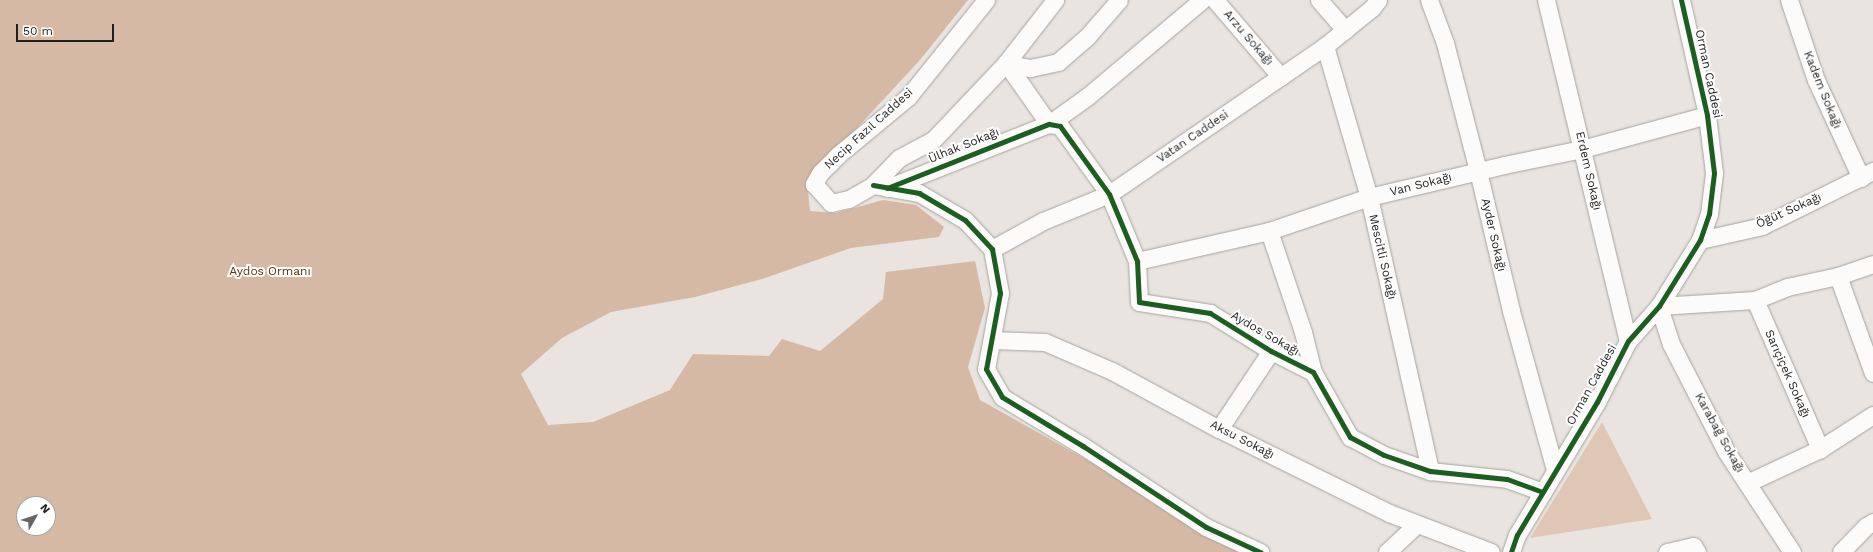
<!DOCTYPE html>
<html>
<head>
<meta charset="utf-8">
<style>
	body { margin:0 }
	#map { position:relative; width:1873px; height:552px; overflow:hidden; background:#eae4e0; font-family:"Work Sans",sans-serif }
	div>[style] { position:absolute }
	.green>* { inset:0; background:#e0c6b4 }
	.forest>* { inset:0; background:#d5b9a5 }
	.roads { filter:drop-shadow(0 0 1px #a6a29f) drop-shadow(0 0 1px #a6a29f) }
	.minor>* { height:17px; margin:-8.5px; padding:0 8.5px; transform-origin:8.5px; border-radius:8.5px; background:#fcfbfa }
	.cycleway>* { height:5px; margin:-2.5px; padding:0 2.5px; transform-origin:2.5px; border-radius:2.5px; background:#1b5e20 }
	span { translate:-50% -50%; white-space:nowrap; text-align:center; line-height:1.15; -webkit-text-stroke:4px #fff; paint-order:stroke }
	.street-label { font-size:12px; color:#231f1d }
	.park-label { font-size:12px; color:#5f320d }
	.north { position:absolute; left:16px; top:496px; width:40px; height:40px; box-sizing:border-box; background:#fff; border:1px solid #a7a5a5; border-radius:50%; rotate:51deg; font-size:11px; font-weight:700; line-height:16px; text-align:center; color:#231f1d }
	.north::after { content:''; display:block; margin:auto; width:14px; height:18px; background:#696461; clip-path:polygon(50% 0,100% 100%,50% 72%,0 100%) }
	.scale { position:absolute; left:16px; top:24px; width:98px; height:18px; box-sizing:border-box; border:2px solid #231f1d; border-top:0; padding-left:5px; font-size:12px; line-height:14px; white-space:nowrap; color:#231f1d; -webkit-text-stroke:3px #fff; paint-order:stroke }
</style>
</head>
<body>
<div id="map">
	<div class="green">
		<i style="clip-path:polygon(1602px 422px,1652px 519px,1530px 538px)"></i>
	</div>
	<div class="forest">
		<i style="clip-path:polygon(evenodd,0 0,968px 0,920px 60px,807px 182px,810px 211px,836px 213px,883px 200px,916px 205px,944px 227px,939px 237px,851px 248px,762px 279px,695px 297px,611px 312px,562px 338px,521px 374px,548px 425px,593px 422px,670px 390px,693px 354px,769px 356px,782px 339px,820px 351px,883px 299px,886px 272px,975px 261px,985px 308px,968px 367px,980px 400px,1191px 518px,1245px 552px,0 552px,0 0,24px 504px,48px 504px,48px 528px,24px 528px,24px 504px)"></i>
	</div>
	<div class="roads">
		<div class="minor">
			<i style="left:986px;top:0;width:124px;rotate:128.8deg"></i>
			<i style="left:908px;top:97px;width:91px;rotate:140.4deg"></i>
			<i style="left:838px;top:155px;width:25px;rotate:135deg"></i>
			<i style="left:820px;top:173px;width:13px;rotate:119deg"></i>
			<i style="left:814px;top:184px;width:25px;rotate:48deg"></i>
			<i style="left:831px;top:203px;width:18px;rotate:-13deg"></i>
			<i style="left:849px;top:199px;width:28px;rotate:-30deg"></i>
			<i style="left:873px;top:185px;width:37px;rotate:-46deg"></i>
			<i style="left:899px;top:158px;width:38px;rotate:-28deg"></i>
			<i style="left:933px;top:140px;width:106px;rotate:-46.5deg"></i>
			<i style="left:1006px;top:63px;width:80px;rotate:-52.1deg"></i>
			<i style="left:1215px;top:0;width:101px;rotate:49.4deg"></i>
			<i style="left:1319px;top:0;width:40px;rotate:49deg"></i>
			<i style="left:1429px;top:0;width:46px;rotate:69.6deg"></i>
			<i style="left:1445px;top:43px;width:132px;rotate:75.5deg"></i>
			<i style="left:1478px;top:171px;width:144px;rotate:76.7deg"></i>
			<i style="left:1511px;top:311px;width:165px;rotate:74.5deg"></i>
			<i style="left:1546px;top:0;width:351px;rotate:76.5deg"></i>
			<i style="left:1789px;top:0;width:84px;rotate:71.4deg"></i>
			<i style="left:1816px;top:80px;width:108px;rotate:65.3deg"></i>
			<i style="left:1325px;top:46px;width:157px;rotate:73.8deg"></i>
			<i style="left:1369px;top:197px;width:281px;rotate:77.4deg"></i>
			<i style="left:1006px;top:63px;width:75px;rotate:54.8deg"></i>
			<i style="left:1049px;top:124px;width:48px;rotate:-35.7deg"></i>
			<i style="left:1088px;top:96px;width:149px;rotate:-40.1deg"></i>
			<i style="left:1006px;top:63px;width:25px;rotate:12deg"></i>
			<i style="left:1030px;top:68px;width:29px;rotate:-12deg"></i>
			<i style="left:1058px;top:62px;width:37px;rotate:-41deg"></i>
			<i style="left:1086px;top:38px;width:50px;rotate:-49deg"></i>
			<i style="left:873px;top:185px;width:47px;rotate:9.9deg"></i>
			<i style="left:919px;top:193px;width:53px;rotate:30.4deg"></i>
			<i style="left:965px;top:220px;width:40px;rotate:47deg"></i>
			<i style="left:992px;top:249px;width:45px;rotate:79.7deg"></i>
			<i style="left:1000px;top:293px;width:77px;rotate:100.4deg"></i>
			<i style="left:986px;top:369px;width:32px;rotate:60deg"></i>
			<i style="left:1002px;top:397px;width:95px;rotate:31.2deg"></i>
			<i style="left:1083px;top:446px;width:147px;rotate:33.4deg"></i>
			<i style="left:1206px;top:527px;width:60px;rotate:24.8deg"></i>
			<i style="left:887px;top:188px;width:174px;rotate:-21.6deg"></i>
			<i style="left:1049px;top:124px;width:11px;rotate:10deg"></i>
			<i style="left:1060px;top:126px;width:84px;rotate:54.2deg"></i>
			<i style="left:1109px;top:194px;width:73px;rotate:67.3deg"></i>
			<i style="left:1137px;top:261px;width:41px;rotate:87.2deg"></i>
			<i style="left:1139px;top:302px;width:72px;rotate:8.8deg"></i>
			<i style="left:1210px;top:313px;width:72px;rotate:31.9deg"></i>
			<i style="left:1271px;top:351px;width:47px;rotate:26.6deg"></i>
			<i style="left:1313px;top:372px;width:75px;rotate:60.4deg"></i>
			<i style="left:1350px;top:437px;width:38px;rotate:28deg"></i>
			<i style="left:1384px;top:455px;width:49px;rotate:19.2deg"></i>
			<i style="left:1430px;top:471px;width:77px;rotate:5.9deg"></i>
			<i style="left:1507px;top:479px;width:38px;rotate:20deg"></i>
			<i style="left:1269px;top:231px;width:107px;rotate:71.4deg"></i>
			<i style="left:1303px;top:332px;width:41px;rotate:76deg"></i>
			<i style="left:1700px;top:240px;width:64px;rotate:-12.7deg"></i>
			<i style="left:1762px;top:226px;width:124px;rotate:-26.4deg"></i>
			<i style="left:992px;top:249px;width:58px;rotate:-28.8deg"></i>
			<i style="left:1043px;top:221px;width:71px;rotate:-22.2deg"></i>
			<i style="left:1109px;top:194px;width:262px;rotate:-34.4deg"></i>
			<i style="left:1325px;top:46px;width:60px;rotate:-39deg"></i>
			<i style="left:1372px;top:8px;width:10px;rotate:-53deg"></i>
			<i style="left:1137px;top:261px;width:135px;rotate:-12.8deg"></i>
			<i style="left:1269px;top:231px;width:106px;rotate:-18.8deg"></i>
			<i style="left:1369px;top:197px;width:139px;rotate:-13.3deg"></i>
			<i style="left:1504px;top:165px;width:80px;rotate:-11.6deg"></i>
			<i style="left:1582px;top:149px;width:130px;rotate:-15.2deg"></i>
			<i style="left:1838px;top:276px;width:103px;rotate:70.2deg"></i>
			<i style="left:1755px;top:300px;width:163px;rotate:66.4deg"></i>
			<i style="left:992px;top:340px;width:53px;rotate:2.2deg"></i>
			<i style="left:1045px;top:342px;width:73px;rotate:23.4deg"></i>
			<i style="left:1112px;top:371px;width:122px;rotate:28.5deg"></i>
			<i style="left:1219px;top:429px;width:190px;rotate:26.3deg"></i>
			<i style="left:1389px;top:513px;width:109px;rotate:20.9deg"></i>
			<i style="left:1219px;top:429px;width:94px;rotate:-56.3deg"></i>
			<i style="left:1747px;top:483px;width:81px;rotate:-25deg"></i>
			<i style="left:1820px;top:449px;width:63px;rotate:-32.7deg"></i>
			<i style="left:1387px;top:552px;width:40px;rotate:-43deg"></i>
			<i style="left:1511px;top:552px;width:18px;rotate:-71deg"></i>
			<i style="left:1517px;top:535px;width:155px;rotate:-59deg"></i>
			<i style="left:1597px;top:402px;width:68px;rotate:-63.1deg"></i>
			<i style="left:1628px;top:341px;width:47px;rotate:-48.5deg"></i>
			<i style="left:1659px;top:306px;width:78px;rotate:-58.2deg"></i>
			<i style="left:1700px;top:240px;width:28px;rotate:-71deg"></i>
			<i style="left:1709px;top:214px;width:41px;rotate:-83deg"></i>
			<i style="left:1714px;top:173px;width:58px;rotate:-96.9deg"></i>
			<i style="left:1707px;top:115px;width:118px;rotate:-102.7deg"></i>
			<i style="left:1667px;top:552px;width:27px;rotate:-13deg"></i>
			<i style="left:1693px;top:546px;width:7px;rotate:56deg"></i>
			<i style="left:1792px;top:552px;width:121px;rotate:-123.2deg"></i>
			<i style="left:1726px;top:451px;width:120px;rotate:-117.2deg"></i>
			<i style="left:1671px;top:344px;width:40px;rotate:-108deg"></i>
			<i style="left:1659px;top:306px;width:96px;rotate:-3.6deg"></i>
			<i style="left:1755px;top:300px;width:35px;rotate:-22deg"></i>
			<i style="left:1787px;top:287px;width:52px;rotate:-12.2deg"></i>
			<i style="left:1838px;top:276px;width:37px;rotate:-19deg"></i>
			<i style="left:1841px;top:552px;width:36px;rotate:-46deg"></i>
			<i style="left:1866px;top:526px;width:8px;rotate:-30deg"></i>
		</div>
	</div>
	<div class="cycleway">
		<i style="left:873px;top:185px;width:47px;rotate:9.9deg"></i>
		<i style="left:919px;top:193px;width:53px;rotate:30.4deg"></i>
		<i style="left:965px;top:220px;width:40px;rotate:47deg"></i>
		<i style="left:992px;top:249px;width:45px;rotate:79.7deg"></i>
		<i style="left:1000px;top:293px;width:77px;rotate:100.4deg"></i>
		<i style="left:986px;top:369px;width:32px;rotate:60deg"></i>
		<i style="left:1002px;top:397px;width:95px;rotate:31.2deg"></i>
		<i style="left:1083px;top:446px;width:147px;rotate:33.4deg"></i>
		<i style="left:1206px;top:527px;width:60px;rotate:24.8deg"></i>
		<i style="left:887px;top:188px;width:174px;rotate:-21.6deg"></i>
		<i style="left:1049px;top:124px;width:11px;rotate:10deg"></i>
		<i style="left:1060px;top:126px;width:84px;rotate:54.2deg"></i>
		<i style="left:1109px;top:194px;width:73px;rotate:67.3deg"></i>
		<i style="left:1137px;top:261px;width:41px;rotate:87.2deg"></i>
		<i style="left:1139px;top:302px;width:72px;rotate:8.8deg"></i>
		<i style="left:1210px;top:313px;width:72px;rotate:31.9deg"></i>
		<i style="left:1271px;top:351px;width:47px;rotate:26.6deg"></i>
		<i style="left:1313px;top:372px;width:75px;rotate:60.4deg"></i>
		<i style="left:1350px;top:437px;width:38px;rotate:28deg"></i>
		<i style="left:1384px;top:455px;width:49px;rotate:19.2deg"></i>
		<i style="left:1430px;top:471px;width:77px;rotate:5.9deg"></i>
		<i style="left:1507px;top:479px;width:38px;rotate:20deg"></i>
		<i style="left:1511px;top:552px;width:18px;rotate:-71deg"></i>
		<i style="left:1517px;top:535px;width:155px;rotate:-59deg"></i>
		<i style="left:1597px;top:402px;width:68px;rotate:-63.1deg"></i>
		<i style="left:1628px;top:341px;width:47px;rotate:-48.5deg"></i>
		<i style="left:1659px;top:306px;width:78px;rotate:-58.2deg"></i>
		<i style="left:1700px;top:240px;width:28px;rotate:-71deg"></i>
		<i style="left:1709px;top:214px;width:41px;rotate:-83deg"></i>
		<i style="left:1714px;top:173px;width:58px;rotate:-96.9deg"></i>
		<i style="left:1707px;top:115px;width:118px;rotate:-102.7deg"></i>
	</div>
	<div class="street-label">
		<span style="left:1248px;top:38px;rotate:49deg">Arzu Sokağı</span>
		<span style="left:1708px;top:74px;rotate:78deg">Orman Caddesi</span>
		<span style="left:1822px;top:90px;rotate:68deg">Kadem Sokağı</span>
		<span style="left:869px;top:129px;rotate:-42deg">Necip Fazıl Caddesi</span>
		<span style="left:1193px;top:137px;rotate:-34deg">Vatan Caddesi</span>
		<span style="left:964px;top:146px;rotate:-22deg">Ülhak Sokağı</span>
		<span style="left:1588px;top:171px;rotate:77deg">Erdem Sokağı</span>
		<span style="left:1421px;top:185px;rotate:-14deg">Van Sokağı</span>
		<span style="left:1789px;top:211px;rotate:-24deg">Öğüt Sokağı</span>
		<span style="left:1493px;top:235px;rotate:77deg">Ayder Sokağı</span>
		<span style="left:1382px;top:257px;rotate:77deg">Mescitli Sokağı</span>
		<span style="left:1265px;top:334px;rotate:30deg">Aydos Sokağı</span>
		<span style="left:1787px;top:374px;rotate:66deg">Sarıçiçek Sokağı</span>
		<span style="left:1592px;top:385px;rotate:-61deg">Orman Caddesi</span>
		<span style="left:1719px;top:433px;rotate:61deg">Karabağ Sokağı</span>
		<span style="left:1242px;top:440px;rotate:27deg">Aksu Sokağı</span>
	</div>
	<div class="park-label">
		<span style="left:270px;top:272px">Aydos Ormanı</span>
	</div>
	<div class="north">N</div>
	<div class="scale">50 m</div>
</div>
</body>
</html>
